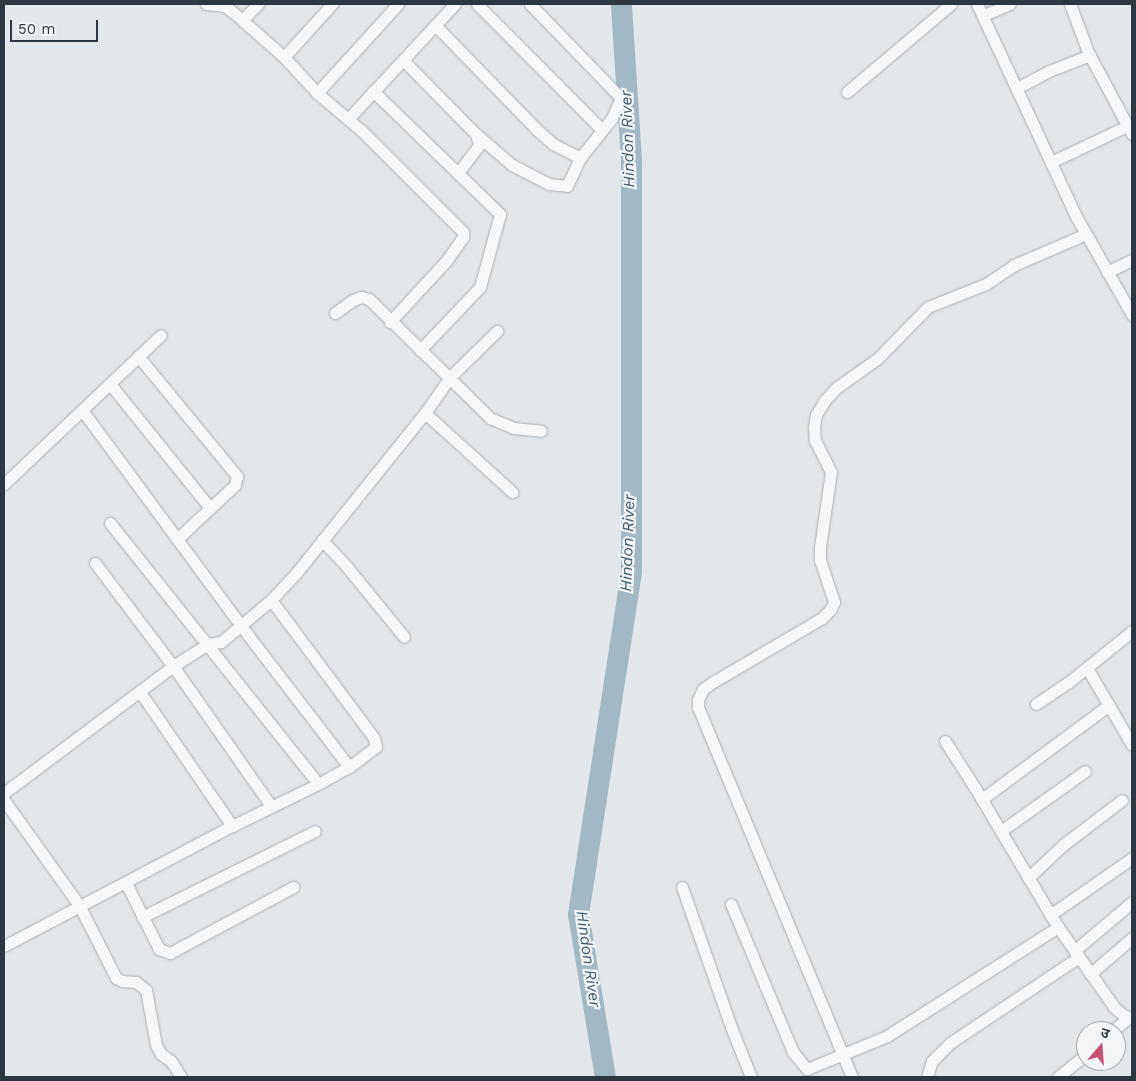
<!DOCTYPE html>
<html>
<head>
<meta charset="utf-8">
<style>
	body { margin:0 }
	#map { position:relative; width:1136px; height:1081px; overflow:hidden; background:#e3e7ea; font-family:"Work Sans","Noto Sans Devanagari",sans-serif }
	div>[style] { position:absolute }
	.river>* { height:21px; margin:-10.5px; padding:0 10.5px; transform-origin:10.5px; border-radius:10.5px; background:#a1b9c7 }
	.roads { filter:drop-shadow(0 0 1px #a8afb4) drop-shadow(0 0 1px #a8afb4) }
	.minor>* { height:11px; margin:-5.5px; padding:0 5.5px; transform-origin:5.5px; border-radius:5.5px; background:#f6f7f9 }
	span { translate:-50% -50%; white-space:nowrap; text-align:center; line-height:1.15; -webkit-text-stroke:4.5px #f3f5f7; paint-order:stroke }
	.water-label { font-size:16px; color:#395b72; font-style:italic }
	.frame { position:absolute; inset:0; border:5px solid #2c3741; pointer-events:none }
	.north { position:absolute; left:1076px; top:1021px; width:50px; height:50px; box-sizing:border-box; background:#f3f5f7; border:1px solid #a3a9ae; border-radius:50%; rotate:18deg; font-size:14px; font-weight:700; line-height:20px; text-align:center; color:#2c3741 }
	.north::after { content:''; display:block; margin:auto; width:18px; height:22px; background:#c45374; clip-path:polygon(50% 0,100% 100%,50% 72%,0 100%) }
	.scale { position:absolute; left:10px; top:20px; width:88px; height:22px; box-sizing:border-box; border:2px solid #2c3741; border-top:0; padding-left:6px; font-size:15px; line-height:18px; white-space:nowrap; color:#2c3741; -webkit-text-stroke:4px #f3f5f7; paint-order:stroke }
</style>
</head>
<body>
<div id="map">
	<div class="river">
		<i style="left:605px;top:1077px;width:165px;rotate:-99.4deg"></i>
		<i style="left:578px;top:914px;width:347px;rotate:-81.2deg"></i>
		<i style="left:631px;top:571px;width:411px;rotate:-90deg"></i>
		<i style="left:631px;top:160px;width:156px;rotate:-93.7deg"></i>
	</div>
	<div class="roads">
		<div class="minor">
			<i style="left:206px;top:4px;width:19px;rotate:6deg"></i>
			<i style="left:225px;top:6px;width:22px;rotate:39deg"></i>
			<i style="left:242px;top:20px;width:23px;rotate:-45deg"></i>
			<i style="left:477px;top:4px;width:177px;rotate:45.2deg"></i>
			<i style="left:977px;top:4px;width:236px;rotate:65deg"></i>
			<i style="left:1077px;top:218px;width:112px;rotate:60.4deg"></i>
			<i style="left:1070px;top:4px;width:51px;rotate:69.4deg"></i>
			<i style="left:1088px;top:52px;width:93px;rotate:61.8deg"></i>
			<i style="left:984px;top:15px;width:28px;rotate:-23deg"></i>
			<i style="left:242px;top:20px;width:56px;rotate:41.4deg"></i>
			<i style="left:284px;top:57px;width:49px;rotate:47.5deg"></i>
			<i style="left:317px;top:93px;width:59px;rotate:40.2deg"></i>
			<i style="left:362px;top:131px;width:143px;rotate:45deg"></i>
			<i style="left:463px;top:232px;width:5px;rotate:90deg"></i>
			<i style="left:463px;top:237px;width:29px;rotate:125deg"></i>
			<i style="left:446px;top:261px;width:83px;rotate:132.6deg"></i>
			<i style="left:435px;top:25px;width:145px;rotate:45.8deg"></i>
			<i style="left:536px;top:129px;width:23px;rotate:41deg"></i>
			<i style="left:553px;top:144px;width:30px;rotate:27deg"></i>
			<i style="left:284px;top:57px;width:72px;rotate:-47.8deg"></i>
			<i style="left:403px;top:60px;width:104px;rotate:45.4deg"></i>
			<i style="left:476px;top:134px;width:48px;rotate:40.7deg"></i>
			<i style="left:512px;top:165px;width:42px;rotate:27.2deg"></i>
			<i style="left:549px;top:184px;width:18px;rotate:6deg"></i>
			<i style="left:567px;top:186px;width:31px;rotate:-65deg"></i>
			<i style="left:580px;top:158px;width:51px;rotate:-51.3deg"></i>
			<i style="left:612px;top:118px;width:22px;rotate:-66deg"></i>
			<i style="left:621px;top:98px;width:131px;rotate:-134.1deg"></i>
			<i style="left:1017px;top:88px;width:36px;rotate:-28deg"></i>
			<i style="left:1049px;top:71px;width:44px;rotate:-21.3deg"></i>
			<i style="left:373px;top:91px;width:177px;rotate:44.1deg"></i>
			<i style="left:500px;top:214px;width:76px;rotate:105.3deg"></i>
			<i style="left:480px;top:287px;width:87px;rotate:133.6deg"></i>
			<i style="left:847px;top:92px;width:136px;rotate:-40.2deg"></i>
			<i style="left:317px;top:93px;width:120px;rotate:-47.7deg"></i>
			<i style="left:348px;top:119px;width:157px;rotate:-47.1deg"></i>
			<i style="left:1051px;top:162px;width:84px;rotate:-25.3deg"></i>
			<i style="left:458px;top:173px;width:35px;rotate:-53deg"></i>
			<i style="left:479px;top:145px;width:11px;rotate:-105deg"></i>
			<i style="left:1107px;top:272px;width:28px;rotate:-26deg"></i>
			<i style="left:335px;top:313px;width:22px;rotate:-36deg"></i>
			<i style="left:353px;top:300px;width:9px;rotate:-21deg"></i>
			<i style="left:361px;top:297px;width:8px;rotate:14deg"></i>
			<i style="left:369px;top:299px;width:170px;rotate:44.5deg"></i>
			<i style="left:490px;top:418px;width:26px;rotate:23deg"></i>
			<i style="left:514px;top:428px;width:27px;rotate:6deg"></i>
			<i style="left:138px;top:356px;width:156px;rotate:50.5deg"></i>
			<i style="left:237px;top:476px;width:9px;rotate:103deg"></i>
			<i style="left:235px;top:485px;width:79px;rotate:137deg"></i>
			<i style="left:110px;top:384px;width:159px;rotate:51.1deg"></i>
			<i style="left:82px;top:410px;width:268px;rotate:53.6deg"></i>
			<i style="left:241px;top:626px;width:178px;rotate:52.5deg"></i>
			<i style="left:425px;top:413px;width:118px;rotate:42.2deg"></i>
			<i style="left:4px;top:484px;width:216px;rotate:-43.5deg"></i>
			<i style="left:110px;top:523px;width:334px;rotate:51.4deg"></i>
			<i style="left:322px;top:540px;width:37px;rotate:47deg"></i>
			<i style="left:347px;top:567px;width:90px;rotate:50.8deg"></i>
			<i style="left:95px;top:563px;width:129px;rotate:52.9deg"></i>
			<i style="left:173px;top:666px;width:171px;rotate:55deg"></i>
			<i style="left:1087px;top:668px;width:89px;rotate:59.7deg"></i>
			<i style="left:140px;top:692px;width:163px;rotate:55.5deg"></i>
			<i style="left:1036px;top:704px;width:40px;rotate:-34deg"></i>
			<i style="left:1069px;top:682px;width:81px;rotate:-39deg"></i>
			<i style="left:945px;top:741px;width:56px;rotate:57.4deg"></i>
			<i style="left:975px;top:788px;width:162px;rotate:59.2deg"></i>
			<i style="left:1058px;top:927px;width:98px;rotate:55deg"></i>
			<i style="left:1114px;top:1007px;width:12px;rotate:42deg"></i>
			<i style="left:1123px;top:1015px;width:9px;rotate:13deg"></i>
			<i style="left:4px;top:793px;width:211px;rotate:-36.9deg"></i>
			<i style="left:173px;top:666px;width:41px;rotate:-32.2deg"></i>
			<i style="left:208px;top:644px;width:13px;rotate:-9deg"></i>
			<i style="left:221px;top:642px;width:65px;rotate:-40deg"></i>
			<i style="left:271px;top:600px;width:38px;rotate:-47deg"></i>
			<i style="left:297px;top:572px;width:204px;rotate:-51.2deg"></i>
			<i style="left:425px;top:413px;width:44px;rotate:-55.2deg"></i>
			<i style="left:450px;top:377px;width:66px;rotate:-44.4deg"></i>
			<i style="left:982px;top:799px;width:158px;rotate:-36.5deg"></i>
			<i style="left:4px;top:800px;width:129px;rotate:54.5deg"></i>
			<i style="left:79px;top:905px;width:82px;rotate:63.1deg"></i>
			<i style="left:116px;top:978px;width:7px;rotate:27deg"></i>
			<i style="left:122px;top:981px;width:14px;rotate:4deg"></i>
			<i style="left:136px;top:982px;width:13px;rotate:39deg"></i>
			<i style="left:146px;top:990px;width:56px;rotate:79.7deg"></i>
			<i style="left:156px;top:1045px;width:10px;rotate:61deg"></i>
			<i style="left:161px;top:1054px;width:12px;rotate:35deg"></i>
			<i style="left:171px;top:1061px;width:19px;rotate:58deg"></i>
			<i style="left:1001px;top:831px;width:103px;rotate:-35.5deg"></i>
			<i style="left:1028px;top:878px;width:48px;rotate:-43.3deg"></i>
			<i style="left:1063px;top:845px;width:74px;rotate:-37.3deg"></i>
			<i style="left:126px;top:883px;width:74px;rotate:63.4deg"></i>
			<i style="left:159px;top:949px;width:12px;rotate:20deg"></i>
			<i style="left:170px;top:953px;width:140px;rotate:-28.2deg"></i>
			<i style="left:682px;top:887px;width:148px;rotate:70.7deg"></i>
			<i style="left:731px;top:1027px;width:54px;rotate:68.2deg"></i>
			<i style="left:731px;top:904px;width:160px;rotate:67.3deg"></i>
			<i style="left:793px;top:1052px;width:22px;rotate:51deg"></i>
			<i style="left:807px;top:1069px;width:87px;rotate:-22.4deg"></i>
			<i style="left:887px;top:1036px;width:203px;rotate:-32.5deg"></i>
			<i style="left:1050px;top:915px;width:100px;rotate:-34.8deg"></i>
			<i style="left:142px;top:917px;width:193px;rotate:-26.4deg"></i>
			<i style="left:4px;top:946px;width:258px;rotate:-27.8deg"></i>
			<i style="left:232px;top:826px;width:96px;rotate:-26deg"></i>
			<i style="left:318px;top:784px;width:35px;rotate:-29deg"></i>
			<i style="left:349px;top:767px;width:34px;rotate:-37deg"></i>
			<i style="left:376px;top:747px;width:9px;rotate:-103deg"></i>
			<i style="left:374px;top:738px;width:172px;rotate:-126.7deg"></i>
			<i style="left:1074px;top:951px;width:76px;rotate:-40.2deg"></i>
			<i style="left:1090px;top:974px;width:55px;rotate:-40.6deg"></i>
			<i style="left:1112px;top:1031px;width:22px;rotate:-39deg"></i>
			<i style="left:852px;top:1077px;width:401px;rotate:-112.6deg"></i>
			<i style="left:698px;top:707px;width:7px;rotate:-90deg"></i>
			<i style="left:698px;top:700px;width:12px;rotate:-66deg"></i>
			<i style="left:703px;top:689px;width:12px;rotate:-35deg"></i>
			<i style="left:713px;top:682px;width:126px;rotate:-30.4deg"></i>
			<i style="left:822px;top:618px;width:11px;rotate:-45deg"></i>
			<i style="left:830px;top:610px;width:9px;rotate:-63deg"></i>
			<i style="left:834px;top:602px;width:44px;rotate:-108.4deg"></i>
			<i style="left:820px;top:560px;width:13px;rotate:-90deg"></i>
			<i style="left:820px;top:547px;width:76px;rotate:-81.7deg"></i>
			<i style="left:831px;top:472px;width:35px;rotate:-117deg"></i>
			<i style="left:815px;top:441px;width:14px;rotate:-94deg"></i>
			<i style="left:814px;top:427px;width:12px;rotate:-81deg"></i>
			<i style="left:816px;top:415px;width:17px;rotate:-59deg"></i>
			<i style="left:825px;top:400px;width:16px;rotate:-47deg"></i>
			<i style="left:836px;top:388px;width:50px;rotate:-35.3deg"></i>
			<i style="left:877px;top:359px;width:73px;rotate:-45.6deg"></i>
			<i style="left:928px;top:307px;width:62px;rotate:-21.6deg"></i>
			<i style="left:986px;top:284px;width:34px;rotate:-34deg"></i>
			<i style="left:1014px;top:265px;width:78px;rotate:-23.3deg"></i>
			<i style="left:927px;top:1077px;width:17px;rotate:-73deg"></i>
			<i style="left:932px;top:1061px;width:25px;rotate:-45deg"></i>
			<i style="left:950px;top:1043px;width:155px;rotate:-33.7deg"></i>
			<i style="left:1058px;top:1077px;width:36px;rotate:-39deg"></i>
		</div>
	</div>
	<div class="water-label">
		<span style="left:628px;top:139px;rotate:-92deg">Hindon River</span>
		<span style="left:628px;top:543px;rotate:-88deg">Hindon River</span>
		<span style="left:588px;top:959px;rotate:82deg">Hindon River</span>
	</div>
	<div class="frame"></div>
	<div class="north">उ</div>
	<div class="scale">50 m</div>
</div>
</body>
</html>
